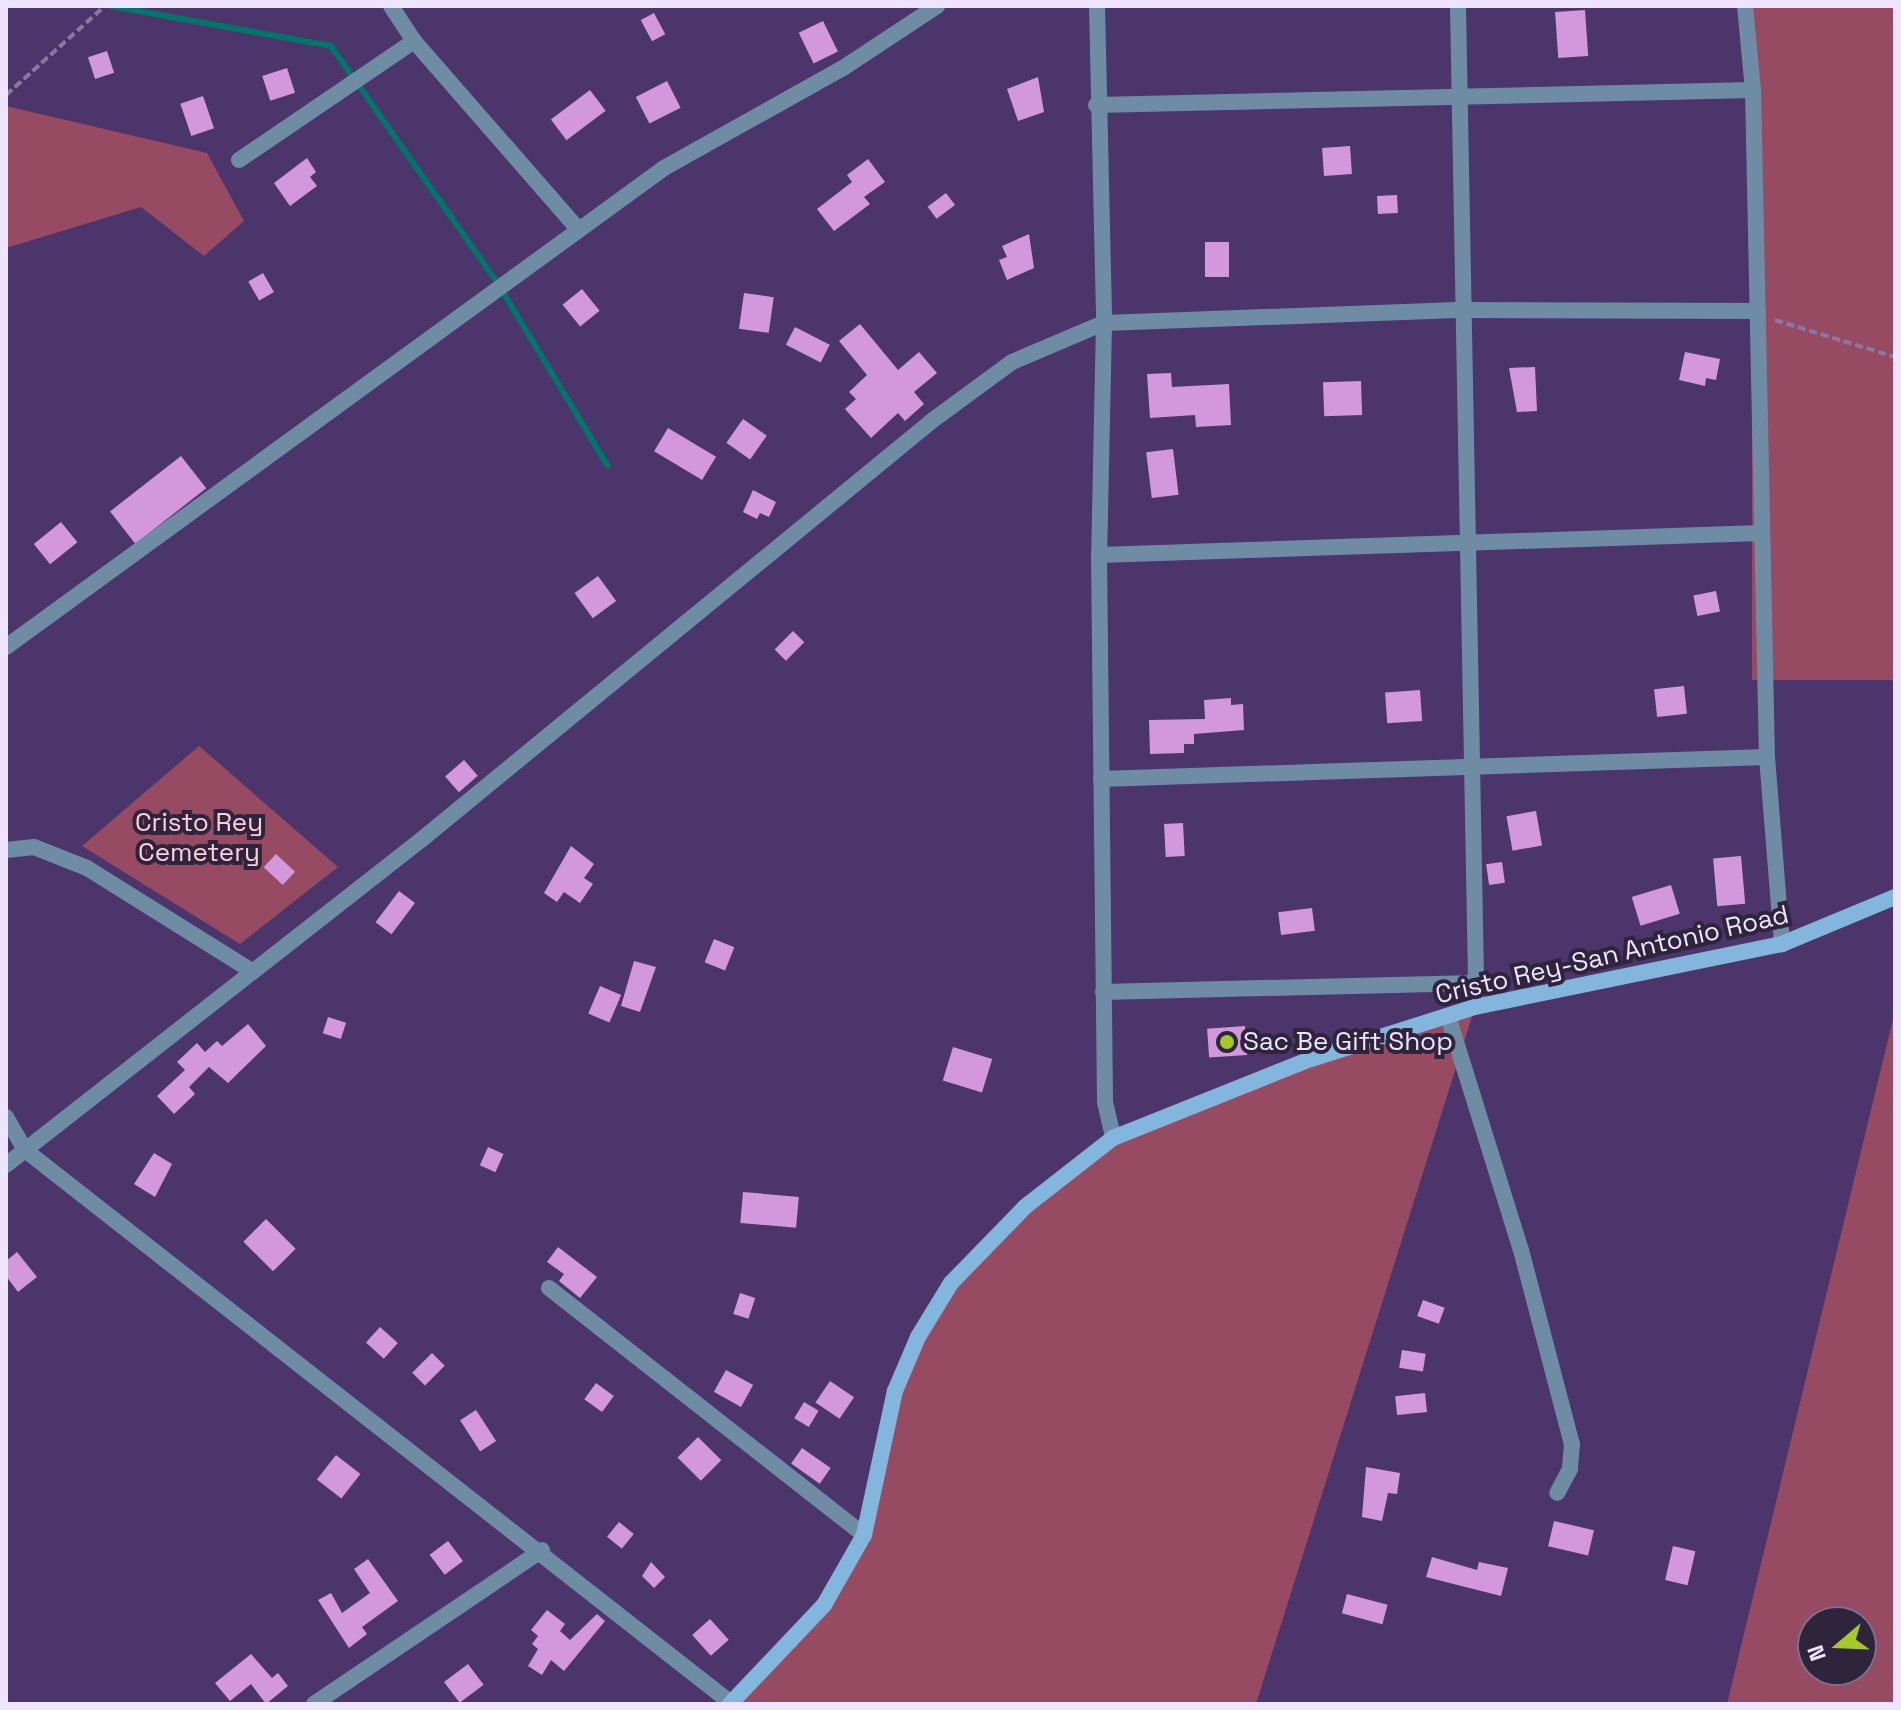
<!DOCTYPE html>
<html>
<head>
<meta charset="utf-8">
<style>
	body { margin:0 }
	#map { position:relative; width:1901px; height:1710px; overflow:hidden; background:#4c356a; font-family:"Space Grotesk",sans-serif }
	div>[style] { position:absolute }
	.green>* { inset:0; background:#974b62; transform-origin:0 0 }
	.stream>* { height:6px; margin:-3px; padding:0 3px; transform-origin:3px; border-radius:3px; background:#007569 }
	.building>* { inset:0; background:#d398db; transform-origin:0 0 }
	.path>* { height:4px; margin-top:-2px; transform-origin:0; background:repeating-linear-gradient(90deg,#8a78a3 0 8px,transparent 0 12px) }
	.street>* { height:16px; margin:-8px; padding:0 8px; transform-origin:8px; border-radius:8px; background:#6e8da5 }
	.secondary>* { height:16px; margin:-8px; padding:0 8px; transform-origin:8px; border-radius:8px; background:#83b6dc }
	.dots>* { width:22px; height:22px; translate:-50% -50%; box-sizing:border-box; border:4px solid #2e243c; border-radius:50% }
	span { translate:-50% -50%; white-space:nowrap; text-align:center; line-height:1.15; -webkit-text-stroke:8px #2e243c; paint-order:stroke }
	.park-label { font-size:26px; color:#ffced9 }
	.street-label { font-size:26px; color:#eee4fe }
	.poi-label { font-size:26px; color:#eee4fe }
	.left { translate:0 -50%; text-align:left }
	.frame { position:absolute; inset:0; border:8px solid #eee4fe; pointer-events:none }
	.north { position:absolute; left:1797px; top:1606px; width:80px; height:80px; box-sizing:border-box; background:#2e243c; border:2px solid #7b718a; border-radius:50%; rotate:251deg; font-size:22px; font-weight:700; line-height:32px; text-align:center; color:#eee4fe }
	.north::after { content:''; display:block; margin:auto; width:28px; height:36px; background:#a4c825; clip-path:polygon(50% 0,100% 100%,50% 72%,0 100%) }
</style>
</head>
<body>
<div id="map">
	<div class="green">
		<i style="left:1752px;top:6px;width:143px;height:674px"></i>
		<i style="clip-path:polygon(6px 106px,207px 153px,244px 221px,204px 256px,141px 207px,6px 248px)"></i>
		<i style="clip-path:polygon(199px 746px,338px 867px,240px 944px,82px 846px)"></i>
		<i style="clip-path:polygon(1475px 1007px,1256px 1704px,730px 1704px,824px 1605px,864px 1535px,895px 1391px,951px 1283px,1113px 1138px)"></i>
		<i style="clip-path:polygon(evenodd,1895px 1011px,1895px 1704px,1727px 1704px,1895px 1011px,1861px 1622px,1861px 1670px,1813px 1670px,1813px 1622px,1861px 1622px)"></i>
	</div>
	<div class="stream">
		<i style="left:111px;top:6px;width:224px;rotate:10.3deg"></i>
		<i style="left:331px;top:46px;width:285px;rotate:54.9deg"></i>
		<i style="left:495px;top:279px;width:218px;rotate:58.9deg"></i>
	</div>
	<div class="building">
		<i style="left:1585px;top:10px;width:46px;height:30px;rotate:86deg"></i>
		<i style="left:654px;top:13px;width:24px;height:15px;rotate:62deg"></i>
		<i style="left:823px;top:21px;width:34px;height:27px;rotate:64deg"></i>
		<i style="left:107px;top:51px;width:23px;height:20px;rotate:72deg"></i>
		<i style="left:287px;top:68px;width:26px;height:26px;rotate:72deg"></i>
		<i style="clip-path:polygon(1038px 77px,1044px 112px,1018px 121px,1007px 89px)"></i>
		<i style="left:667px;top:81px;width:30px;height:35px;rotate:63deg"></i>
		<i style="left:590px;top:90px;width:26px;height:49px;rotate:53deg"></i>
		<i style="left:203px;top:96px;width:34px;height:24px;rotate:71deg"></i>
		<i style="left:1350px;top:146px;width:28px;height:28px;rotate:86deg"></i>
		<i style="clip-path:polygon(307px 158px,316px 172px,310px 177px,317px 186px,290px 206px,274px 183px)"></i>
		<i style="clip-path:polygon(868px 159px,885px 182px,864px 197px,870px 204px,834px 231px,817px 209px,852px 182px,847px 175px)"></i>
		<i style="left:946px;top:193px;width:15px;height:23px;rotate:53deg"></i>
		<i style="left:1397px;top:195px;width:18px;height:20px;rotate:87deg"></i>
		<i style="clip-path:polygon(1029px 234px,1034px 268px,1007px 280px,999px 260px,1007px 257px,1002px 246px)"></i>
		<i style="left:1205px;top:242px;width:24px;height:35px"></i>
		<i style="left:263px;top:273px;width:22px;height:17px;rotate:60deg"></i>
		<i style="left:582px;top:289px;width:28px;height:25px;rotate:51deg"></i>
		<i style="left:744px;top:293px;width:30px;height:36px;rotate:8deg"></i>
		<i style="clip-path:polygon(860px 324px,898px 370px,919px 352px,937px 373px,914px 392px,924px 404px,905px 421px,898px 413px,871px 438px,845px 409px,856px 399px,849px 392px,867px 375px,839px 341px)"></i>
		<i style="left:795px;top:327px;width:39px;height:20px;rotate:27deg"></i>
		<i style="clip-path:polygon(1685px 352px,1720px 359px,1716px 380px,1706px 378px,1705px 386px,1679px 380px)"></i>
		<i style="clip-path:polygon(1535px 367px,1537px 411px,1517px 412px,1509px 368px)"></i>
		<i style="clip-path:polygon(1171px 373px,1172px 387px,1229px 384px,1231px 425px,1196px 427px,1195px 415px,1150px 418px,1147px 374px)"></i>
		<i style="left:1361px;top:381px;width:34px;height:38px;rotate:88deg"></i>
		<i style="left:743px;top:419px;width:29px;height:29px;rotate:35deg"></i>
		<i style="left:668px;top:428px;width:56px;height:27px;rotate:31deg"></i>
		<i style="left:1173px;top:449px;width:46px;height:27px;rotate:83deg"></i>
		<i style="left:181px;top:456px;width:41px;height:90px;rotate:52deg"></i>
		<i style="clip-path:polygon(753px 490px,776px 502px,769px 517px,760px 513px,757px 519px,743px 512px)"></i>
		<i style="left:61px;top:522px;width:26px;height:35px;rotate:51deg"></i>
		<i style="left:598px;top:576px;width:31px;height:29px;rotate:54deg"></i>
		<i style="left:1716px;top:591px;width:21px;height:23px;rotate:79deg"></i>
		<i style="left:793px;top:631px;width:16px;height:26px;rotate:45deg"></i>
		<i style="left:1684px;top:686px;width:28px;height:30px;rotate:84deg"></i>
		<i style="left:1420px;top:690px;width:31px;height:35px;rotate:86deg"></i>
		<i style="clip-path:polygon(1231px 698px,1231px 705px,1243px 704px,1244px 730px,1194px 734px,1194px 744px,1184px 744px,1184px 753px,1150px 754px,1149px 720px,1205px 719px,1204px 700px)"></i>
		<i style="left:464px;top:760px;width:21px;height:25px;rotate:49deg"></i>
		<i style="left:1536px;top:811px;width:35px;height:30px;rotate:80deg"></i>
		<i style="left:1183px;top:823px;width:33px;height:19px;rotate:87deg"></i>
		<i style="clip-path:polygon(571px 846px,594px 864px,584px 878px,593px 884px,580px 903px,564px 892px,557px 902px,544px 893px)"></i>
		<i style="left:276px;top:854px;width:26px;height:18px;rotate:43deg"></i>
		<i style="left:1741px;top:856px;width:48px;height:28px;rotate:85deg"></i>
		<i style="left:1502px;top:862px;width:21px;height:16px;rotate:82deg"></i>
		<i style="left:1671px;top:885px;width:30px;height:41px;rotate:73deg"></i>
		<i style="left:399px;top:891px;width:20px;height:39px;rotate:37deg"></i>
		<i style="left:1312px;top:908px;width:23px;height:34px;rotate:83deg"></i>
		<i style="left:714px;top:939px;width:22px;height:25px;rotate:22deg"></i>
		<i style="clip-path:polygon(634px 961px,656px 967px,640px 1012px,621px 1006px)"></i>
		<i style="left:600px;top:986px;width:23px;height:30px;rotate:23deg"></i>
		<i style="left:328px;top:1017px;width:19px;height:17px;rotate:18deg"></i>
		<i style="clip-path:polygon(248px 1024px,266px 1046px,228px 1083px,209px 1067px,189px 1087px,195px 1094px,174px 1114px,157px 1096px,185px 1070px,177px 1062px,197px 1043px,205px 1052px,217px 1041px,222px 1046px)"></i>
		<i style="left:1245px;top:1026px;width:29px;height:38px;rotate:86deg"></i>
		<i style="left:953px;top:1047px;width:41px;height:35px;rotate:17deg"></i>
		<i style="left:488px;top:1147px;width:17px;height:20px;rotate:24deg"></i>
		<i style="clip-path:polygon(154px 1153px,172px 1164px,155px 1197px,134px 1184px)"></i>
		<i style="left:743px;top:1192px;width:56px;height:31px;rotate:5deg"></i>
		<i style="left:266px;top:1219px;width:42px;height:32px;rotate:45deg"></i>
		<i style="clip-path:polygon(558px 1247px,597px 1277px,580px 1298px,559px 1281px,564px 1274px,547px 1262px)"></i>
		<i style="clip-path:polygon(17px 1252px,37px 1277px,18px 1292px,6px 1276px,6px 1261px)"></i>
		<i style="left:740px;top:1293px;width:16px;height:22px;rotate:18deg"></i>
		<i style="left:1423px;top:1300px;width:23px;height:17px;rotate:20deg"></i>
		<i style="left:380px;top:1327px;width:24px;height:21px;rotate:42deg"></i>
		<i style="left:1402px;top:1350px;width:24px;height:18px;rotate:9deg"></i>
		<i style="left:432px;top:1353px;width:18px;height:28px;rotate:45deg"></i>
		<i style="left:726px;top:1370px;width:31px;height:25px;rotate:29deg"></i>
		<i style="left:830px;top:1381px;width:29px;height:26px;rotate:34deg"></i>
		<i style="left:596px;top:1383px;width:22px;height:20px;rotate:36deg"></i>
		<i style="left:1425px;top:1393px;width:19px;height:30px;rotate:84deg"></i>
		<i style="left:804px;top:1402px;width:17px;height:19px;rotate:31deg"></i>
		<i style="left:476px;top:1410px;width:37px;height:19px;rotate:57deg"></i>
		<i style="left:698px;top:1437px;width:33px;height:29px;rotate:45deg"></i>
		<i style="left:802px;top:1448px;width:35px;height:19px;rotate:35deg"></i>
		<i style="left:336px;top:1455px;width:31px;height:31px;rotate:38deg"></i>
		<i style="clip-path:polygon(1366px 1467px,1400px 1473px,1397px 1494px,1388px 1493px,1382px 1521px,1362px 1517px)"></i>
		<i style="left:1554px;top:1521px;width:41px;height:26px;rotate:13deg"></i>
		<i style="left:619px;top:1522px;width:19px;height:19px;rotate:39deg"></i>
		<i style="left:448px;top:1541px;width:25px;height:23px;rotate:53deg"></i>
		<i style="left:1673px;top:1546px;width:23px;height:35px;rotate:13deg"></i>
		<i style="clip-path:polygon(1432px 1557px,1477px 1570px,1479px 1562px,1508px 1568px,1501px 1596px,1426px 1577px)"></i>
		<i style="clip-path:polygon(368px 1559px,398px 1601px,362px 1627px,367px 1634px,349px 1648px,318px 1600px,331px 1593px,342px 1613px,370px 1593px,354px 1569px)"></i>
		<i style="clip-path:polygon(651px 1562px,665px 1577px,654px 1588px,642px 1576px)"></i>
		<i style="left:1347px;top:1594px;width:42px;height:20px;rotate:15deg"></i>
		<i style="clip-path:polygon(547px 1610px,565px 1624px,560px 1631px,570px 1640px,597px 1614px,605px 1621px,564px 1671px,551px 1660px,542px 1675px,528px 1666px,538px 1649px,532px 1644px,538px 1636px,531px 1630px)"></i>
		<i style="left:710px;top:1619px;width:28px;height:24px;rotate:48deg"></i>
		<i style="clip-path:polygon(251px 1654px,272px 1678px,278px 1673px,288px 1686px,266px 1704px,251px 1684px,230px 1701px,215px 1683px)"></i>
		<i style="left:468px;top:1664px;width:26px;height:30px;rotate:53deg"></i>
	</div>
	<div class="path">
		<i style="left:6px;top:95px;width:133px;rotate:-42deg"></i>
		<i style="left:1775px;top:320px;width:126px;rotate:17.1deg"></i>
	</div>
	<div class="street">
		<i style="left:391px;top:6px;width:42px;rotate:56.7deg"></i>
		<i style="left:414px;top:41px;width:248px;rotate:48.9deg"></i>
		<i style="left:1097px;top:6px;width:317px;rotate:88.7deg"></i>
		<i style="left:1104px;top:323px;width:232px;rotate:91.2deg"></i>
		<i style="left:1099px;top:555px;width:547px;rotate:89.37deg"></i>
		<i style="left:1105px;top:1102px;width:37px;rotate:77deg"></i>
		<i style="left:1458px;top:6px;width:977px;rotate:88.94deg"></i>
		<i style="left:1745px;top:6px;width:84px;rotate:84.6deg"></i>
		<i style="left:1753px;top:90px;width:667px;rotate:88.8deg"></i>
		<i style="left:1767px;top:757px;width:188px;rotate:85.4deg"></i>
		<i style="left:1096px;top:105px;width:657px;rotate:-1.31deg"></i>
		<i style="left:239px;top:160px;width:212px;rotate:-34.2deg"></i>
		<i style="left:1099px;top:555px;width:663px;rotate:-1.9deg"></i>
		<i style="left:6px;top:647px;width:814px;rotate:-36.05deg"></i>
		<i style="left:664px;top:168px;width:205px;rotate:-29.2deg"></i>
		<i style="left:843px;top:68px;width:113px;rotate:-33.4deg"></i>
		<i style="left:1101px;top:779px;width:666px;rotate:-1.89deg"></i>
		<i style="left:6px;top:850px;width:28px;rotate:-6deg"></i>
		<i style="left:34px;top:847px;width:57px;rotate:21.6deg"></i>
		<i style="left:87px;top:868px;width:192px;rotate:32deg"></i>
		<i style="left:1103px;top:992px;width:373px;rotate:-1.4deg"></i>
		<i style="left:1476px;top:983px;width:24px;rotate:92deg"></i>
		<i style="left:1448px;top:1016px;width:245px;rotate:72.7deg"></i>
		<i style="left:1521px;top:1250px;width:201px;rotate:75.3deg"></i>
		<i style="left:1572px;top:1444px;width:25px;rotate:95deg"></i>
		<i style="left:1570px;top:1469px;width:27px;rotate:118deg"></i>
		<i style="left:6px;top:1117px;width:38px;rotate:60deg"></i>
		<i style="left:25px;top:1150px;width:897px;rotate:38.07deg"></i>
		<i style="left:6px;top:1165px;width:527px;rotate:-38.07deg"></i>
		<i style="left:421px;top:840px;width:662px;rotate:-39.36deg"></i>
		<i style="left:933px;top:420px;width:98px;rotate:-36.3deg"></i>
		<i style="left:1012px;top:362px;width:100px;rotate:-23deg"></i>
		<i style="left:1104px;top:323px;width:360px;rotate:-2.1deg"></i>
		<i style="left:1464px;top:310px;width:294px;rotate:0.2deg"></i>
		<i style="left:549px;top:1288px;width:400px;rotate:38.1deg"></i>
		<i style="left:314px;top:1704px;width:275px;rotate:-34deg"></i>
	</div>
	<div class="secondary">
		<i style="left:730px;top:1704px;width:137px;rotate:-46.5deg"></i>
		<i style="left:824px;top:1605px;width:81px;rotate:-60.3deg"></i>
		<i style="left:864px;top:1535px;width:147px;rotate:-77.9deg"></i>
		<i style="left:895px;top:1391px;width:59px;rotate:-66.9deg"></i>
		<i style="left:918px;top:1337px;width:63px;rotate:-58.6deg"></i>
		<i style="left:951px;top:1283px;width:107px;rotate:-45.8deg"></i>
		<i style="left:1026px;top:1206px;width:110px;rotate:-38deg"></i>
		<i style="left:1113px;top:1138px;width:213px;rotate:-21.8deg"></i>
		<i style="left:1311px;top:1059px;width:172px;rotate:-17.6deg"></i>
		<i style="left:1475px;top:1007px;width:313px;rotate:-11.6deg"></i>
		<i style="left:1782px;top:944px;width:122px;rotate:-22.6deg"></i>
	</div>
	<div class="dots">
		<i style="left:1227px;top:1042px;background:#a4c825"></i>
	</div>
	<div class="park-label">
		<span style="left:199px;top:838px">Cristo Rey<br>Cemetery</span>
	</div>
	<div class="street-label">
		<span style="left:1612px;top:955px;rotate:-13deg">Cristo Rey-San Antonio Road</span>
	</div>
	<div class="poi-label">
		<span class="left" style="left:1243px;top:1042px">Sac Be Gift Shop</span>
	</div>
	<div class="frame"></div>
	<div class="north">N</div>
</div>
</body>
</html>
